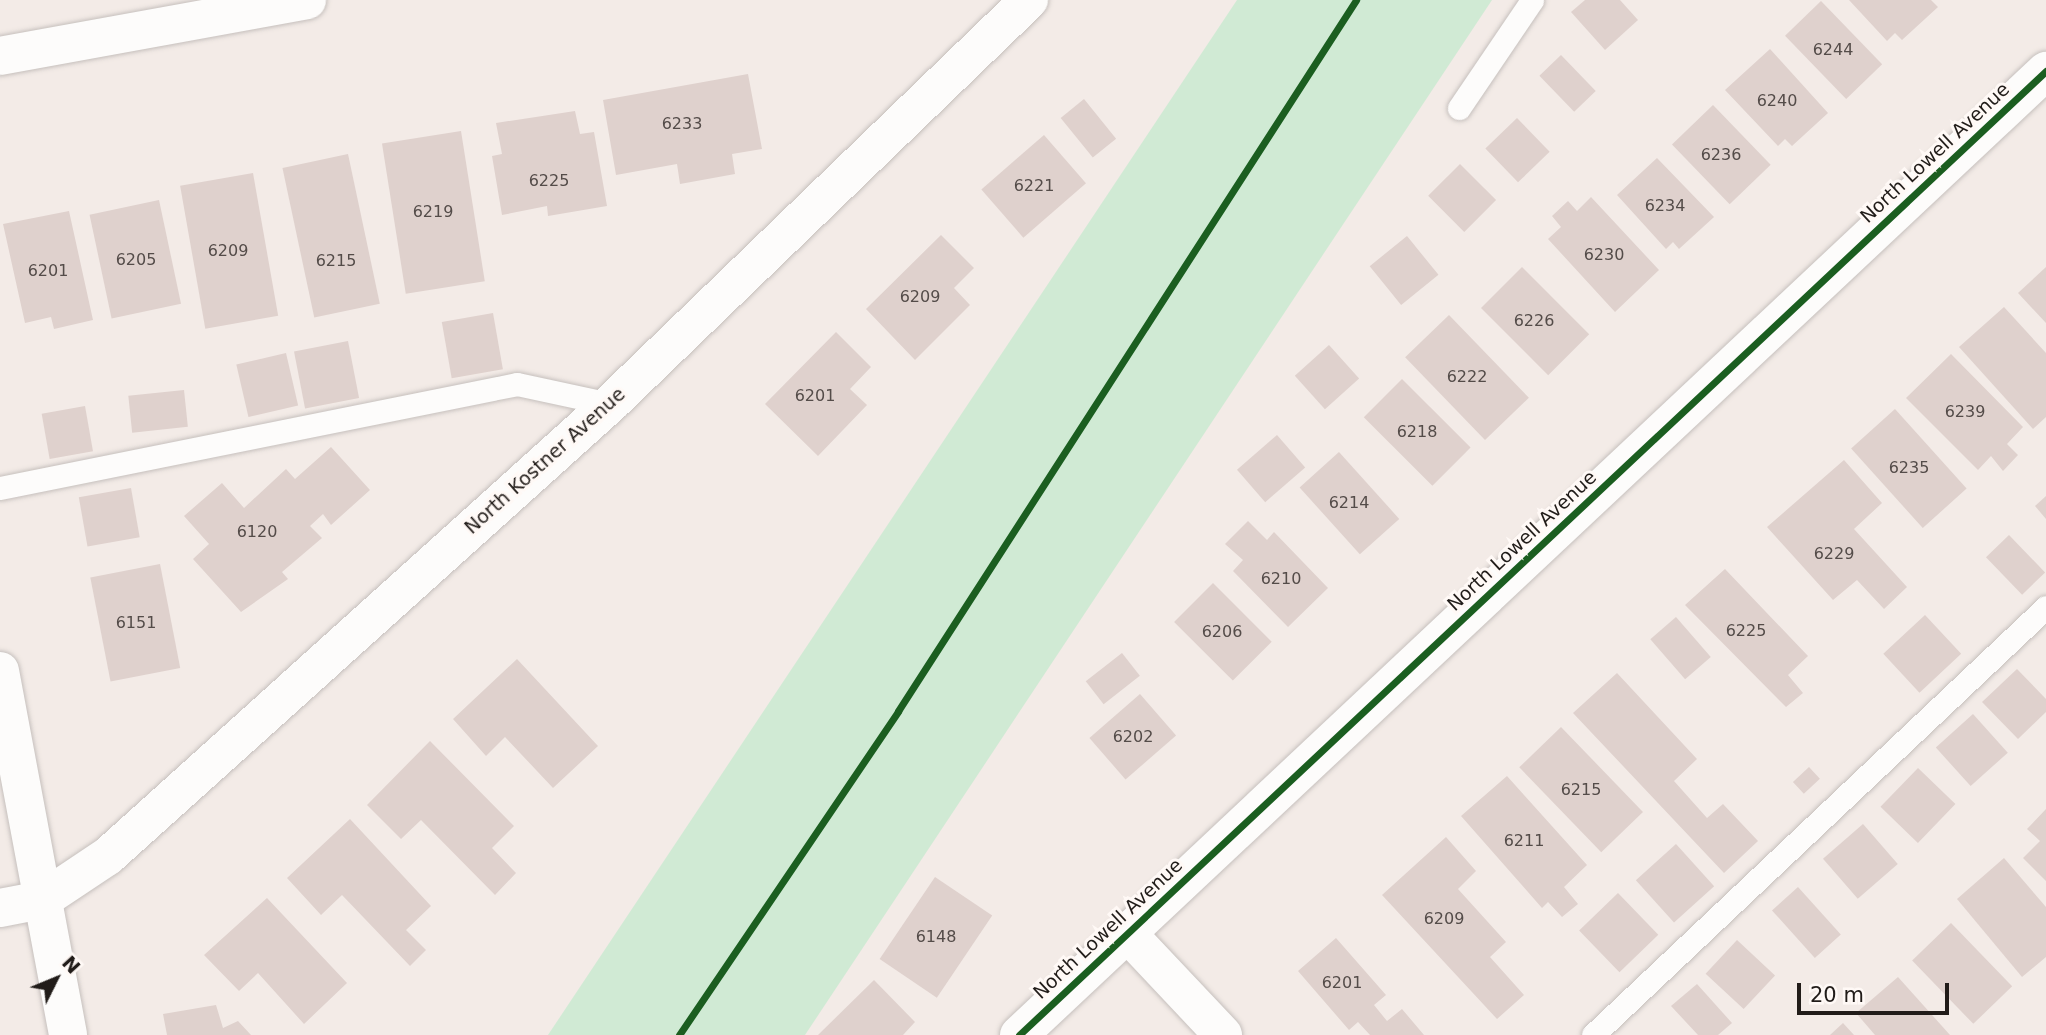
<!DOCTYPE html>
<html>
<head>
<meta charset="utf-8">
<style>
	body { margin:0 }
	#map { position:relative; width:2046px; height:1035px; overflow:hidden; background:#f3ebe7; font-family:"DejaVu Sans",sans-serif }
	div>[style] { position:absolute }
	.green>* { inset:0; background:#d0ead4 }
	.building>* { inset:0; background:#dfd1cd; transform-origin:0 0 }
	.roads { filter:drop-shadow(0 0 2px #c6c0bd) drop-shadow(0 0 2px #c6c0bd) }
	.service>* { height:23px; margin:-11.5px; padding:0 11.5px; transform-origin:11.5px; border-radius:11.5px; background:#fdfcfb }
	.minor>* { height:38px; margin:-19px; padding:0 19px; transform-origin:19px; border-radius:19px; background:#fdfcfb }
	.cycleway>* { height:7px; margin:-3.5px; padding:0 3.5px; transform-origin:3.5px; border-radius:3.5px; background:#1b5e20 }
	span { translate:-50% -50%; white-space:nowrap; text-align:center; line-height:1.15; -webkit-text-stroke:6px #fff9f6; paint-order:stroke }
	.number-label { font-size:16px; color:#544c49 }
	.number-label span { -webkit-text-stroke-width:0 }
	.street-label { font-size:19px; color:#211c19 }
	.north { position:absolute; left:21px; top:944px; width:70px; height:70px; -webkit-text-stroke:5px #fff9f6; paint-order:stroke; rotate:47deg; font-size:19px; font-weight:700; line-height:28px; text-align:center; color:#211c19 }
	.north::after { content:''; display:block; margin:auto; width:24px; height:32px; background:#211c19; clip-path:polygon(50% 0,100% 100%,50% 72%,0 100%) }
	.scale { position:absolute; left:1797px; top:983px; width:152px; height:32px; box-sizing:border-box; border:4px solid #211c19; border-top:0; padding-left:9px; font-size:21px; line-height:24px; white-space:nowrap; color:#211c19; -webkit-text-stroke:5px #fff9f6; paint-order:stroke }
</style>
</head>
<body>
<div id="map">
	<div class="green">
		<i style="clip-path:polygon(1237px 0,1492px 0,805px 1035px,548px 1035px)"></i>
	</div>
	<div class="building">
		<i style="clip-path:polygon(1585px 0,1620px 0,1638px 20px,1605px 50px,1571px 12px)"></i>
		<i style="clip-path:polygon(1849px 0,1931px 0,1938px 7px,1902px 40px,1895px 33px,1887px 41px)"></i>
		<i style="left:1821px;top:1px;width:88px;height:50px;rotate:46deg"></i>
		<i style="clip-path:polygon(1770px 49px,1828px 113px,1792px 146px,1785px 139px,1778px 146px,1725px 90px)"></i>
		<i style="left:1561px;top:55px;width:50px;height:30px;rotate:46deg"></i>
		<i style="clip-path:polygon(748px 74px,762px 149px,732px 154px,735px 174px,680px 184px,677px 164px,616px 175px,603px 100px)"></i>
		<i style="left:1084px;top:99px;width:51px;height:30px;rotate:51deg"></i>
		<i style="left:1713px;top:105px;width:83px;height:57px;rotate:46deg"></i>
		<i style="clip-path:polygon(575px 111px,580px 134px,594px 132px,607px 206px,548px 216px,547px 206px,502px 215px,492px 156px,502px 154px,496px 123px)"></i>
		<i style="left:1517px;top:118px;width:47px;height:44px;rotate:46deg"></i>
		<i style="left:461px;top:131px;width:152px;height:80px;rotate:81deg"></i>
		<i style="left:1044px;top:135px;width:64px;height:83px;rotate:49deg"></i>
		<i style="left:348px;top:154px;width:153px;height:67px;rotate:78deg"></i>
		<i style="clip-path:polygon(1657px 158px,1714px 217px,1679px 249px,1673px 242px,1666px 249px,1617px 195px)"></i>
		<i style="left:1460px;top:164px;width:51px;height:45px;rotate:45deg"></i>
		<i style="left:253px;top:173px;width:145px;height:74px;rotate:80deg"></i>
		<i style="clip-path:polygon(1591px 197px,1659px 270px,1615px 312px,1548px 239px,1561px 227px,1552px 216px,1568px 201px,1577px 211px)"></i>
		<i style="left:159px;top:200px;width:106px;height:71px;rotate:78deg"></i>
		<i style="clip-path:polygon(69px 211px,93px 320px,54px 329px,51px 317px,25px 323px,3px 224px)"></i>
		<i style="clip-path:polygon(941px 235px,974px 268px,954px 288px,970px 305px,915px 360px,866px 309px)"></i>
		<i style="left:1407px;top:236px;width:50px;height:48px;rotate:51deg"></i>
		<i style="left:1522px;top:267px;width:95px;height:58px;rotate:45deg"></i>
		<i style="clip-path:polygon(2046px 267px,2046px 323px,2018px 293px)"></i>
		<i style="clip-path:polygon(2004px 307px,2046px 353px,2046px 417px,2033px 429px,1959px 347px)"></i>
		<i style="left:493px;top:313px;width:57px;height:52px;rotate:80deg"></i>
		<i style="left:1449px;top:315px;width:115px;height:61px;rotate:46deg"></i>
		<i style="clip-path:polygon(836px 332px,871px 367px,850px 389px,867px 405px,818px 456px,765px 404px)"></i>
		<i style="left:348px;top:341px;width:58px;height:55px;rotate:79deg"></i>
		<i style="left:1329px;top:345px;width:45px;height:46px;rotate:48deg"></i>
		<i style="left:286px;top:353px;width:54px;height:51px;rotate:77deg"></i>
		<i style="clip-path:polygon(1951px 354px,2023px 427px,2007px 444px,2018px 455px,2003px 471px,1991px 456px,1978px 470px,1906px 398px)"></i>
		<i style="left:1402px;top:379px;width:97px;height:54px;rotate:45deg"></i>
		<i style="left:184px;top:390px;width:37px;height:56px;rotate:84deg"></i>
		<i style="left:85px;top:406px;width:46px;height:44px;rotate:80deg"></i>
		<i style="left:1895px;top:409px;width:107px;height:59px;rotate:48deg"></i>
		<i style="left:1277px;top:435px;width:43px;height:53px;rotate:49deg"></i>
		<i style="clip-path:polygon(331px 447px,370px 490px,331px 525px,323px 514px,310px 526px,322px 538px,282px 572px,288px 579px,241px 612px,193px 559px,209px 544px,184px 516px,222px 483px,244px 508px,286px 469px,295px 479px)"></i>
		<i style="left:1339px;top:452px;width:90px;height:53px;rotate:48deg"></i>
		<i style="clip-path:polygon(1844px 460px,1882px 503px,1854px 529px,1907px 587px,1884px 609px,1857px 580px,1833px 600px,1767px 527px)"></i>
		<i style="left:131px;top:488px;width:50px;height:53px;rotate:80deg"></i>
		<i style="clip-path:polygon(2046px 496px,2046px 519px,2035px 506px)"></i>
		<i style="clip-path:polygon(1248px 521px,1267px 540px,1274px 532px,1328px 588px,1288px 627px,1233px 571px,1243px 560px,1225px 544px)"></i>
		<i style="left:2009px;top:535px;width:52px;height:32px;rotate:46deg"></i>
		<i style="left:160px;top:564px;width:106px;height:71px;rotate:79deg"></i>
		<i style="clip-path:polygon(1725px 569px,1808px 656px,1788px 675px,1803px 693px,1786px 707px,1685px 605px)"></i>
		<i style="left:1213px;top:583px;width:83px;height:55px;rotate:45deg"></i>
		<i style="left:1925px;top:615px;width:53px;height:57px;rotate:47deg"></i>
		<i style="left:1676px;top:617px;width:53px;height:34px;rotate:49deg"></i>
		<i style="left:1122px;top:653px;width:29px;height:46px;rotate:52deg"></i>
		<i style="clip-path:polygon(517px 659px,598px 746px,553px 788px,505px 737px,486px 756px,453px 719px)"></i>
		<i style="clip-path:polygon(2017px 669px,2046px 699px,2046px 712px,2018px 739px,1982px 702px)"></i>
		<i style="clip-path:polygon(1617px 673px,1697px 759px,1674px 781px,1707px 818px,1723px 804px,1758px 841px,1724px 873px,1573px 713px)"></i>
		<i style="left:1140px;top:694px;width:55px;height:67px;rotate:49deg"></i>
		<i style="left:1973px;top:714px;width:52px;height:50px;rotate:48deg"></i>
		<i style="left:1561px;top:727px;width:118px;height:58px;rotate:46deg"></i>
		<i style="clip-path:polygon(430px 741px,514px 826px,492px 848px,516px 873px,495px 895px,421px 820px,401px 839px,367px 805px)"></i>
		<i style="left:1809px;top:767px;width:16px;height:22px;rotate:47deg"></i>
		<i style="left:1918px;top:768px;width:52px;height:54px;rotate:44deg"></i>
		<i style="clip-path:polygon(1507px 776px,1587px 865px,1564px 887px,1578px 904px,1562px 917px,1548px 902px,1542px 908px,1461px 816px)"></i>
		<i style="clip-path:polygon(2046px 809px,2046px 881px,2023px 858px,2040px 841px,2027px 829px)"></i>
		<i style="clip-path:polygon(350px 819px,431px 906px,406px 930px,426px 950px,410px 966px,342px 895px,321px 915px,287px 878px)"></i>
		<i style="left:1863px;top:824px;width:53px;height:53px;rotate:49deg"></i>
		<i style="clip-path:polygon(1446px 837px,1476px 871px,1458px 889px,1506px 942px,1490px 957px,1524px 995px,1497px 1019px,1382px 895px)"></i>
		<i style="left:1676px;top:844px;width:57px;height:54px;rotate:48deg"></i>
		<i style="clip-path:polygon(2004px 858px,2046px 907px,2046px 957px,2022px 977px,1957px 899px)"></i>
		<i style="left:935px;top:877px;width:69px;height:99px;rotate:34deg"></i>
		<i style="left:1798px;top:887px;width:64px;height:35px;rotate:48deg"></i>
		<i style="left:1618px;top:893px;width:58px;height:54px;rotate:46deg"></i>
		<i style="clip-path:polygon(267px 898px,347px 983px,304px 1024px,258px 973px,239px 991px,204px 955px)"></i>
		<i style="left:1951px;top:923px;width:88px;height:54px;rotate:46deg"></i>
		<i style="clip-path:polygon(1336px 938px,1386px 995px,1374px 1005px,1387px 1021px,1402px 1009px,1424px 1035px,1370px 1035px,1358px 1022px,1349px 1030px,1298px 971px)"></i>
		<i style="left:1737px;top:940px;width:52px;height:46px;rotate:43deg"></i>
		<i style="clip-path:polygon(1898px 977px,1950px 1035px,1875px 1035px,1856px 1013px)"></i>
		<i style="clip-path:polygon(874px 980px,915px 1022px,903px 1035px,818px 1035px)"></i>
		<i style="clip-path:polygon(1697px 984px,1732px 1023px,1718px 1035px,1698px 1035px,1671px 1006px)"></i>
		<i style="clip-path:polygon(216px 1005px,223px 1028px,238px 1021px,251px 1035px,167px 1035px,163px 1014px)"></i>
		<i style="clip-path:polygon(1843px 1023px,1854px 1035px,1830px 1035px)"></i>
	</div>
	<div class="roads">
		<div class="service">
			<i style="left:1459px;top:108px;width:130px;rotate:-55.9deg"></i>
			<i style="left:0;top:488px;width:527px;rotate:-11.37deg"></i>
			<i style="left:517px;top:384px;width:95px;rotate:12.1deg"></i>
			<i style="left:1593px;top:1035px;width:623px;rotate:-43.37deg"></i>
		</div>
		<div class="minor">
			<i style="left:0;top:56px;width:312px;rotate:-10.3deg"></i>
			<i style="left:0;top:671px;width:370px;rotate:79.4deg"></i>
			<i style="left:0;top:908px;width:43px;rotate:-10.8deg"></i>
			<i style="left:42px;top:900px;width:79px;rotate:-33.7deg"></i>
			<i style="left:108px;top:856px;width:676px;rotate:-42deg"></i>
			<i style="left:610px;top:404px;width:582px;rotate:-43.96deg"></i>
			<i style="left:1127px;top:933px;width:140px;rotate:46.7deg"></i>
			<i style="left:1019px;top:1035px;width:1409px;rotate:-43.19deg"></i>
		</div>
	</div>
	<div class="cycleway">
		<i style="left:679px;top:1035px;width:391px;rotate:-55.9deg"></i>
		<i style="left:898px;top:711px;width:846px;rotate:-57.21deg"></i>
		<i style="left:1019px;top:1035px;width:1409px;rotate:-43.19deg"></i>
	</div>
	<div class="number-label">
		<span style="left:1833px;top:50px">6244</span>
		<span style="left:1777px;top:101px">6240</span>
		<span style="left:682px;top:124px">6233</span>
		<span style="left:1721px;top:155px">6236</span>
		<span style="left:549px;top:181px">6225</span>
		<span style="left:1034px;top:186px">6221</span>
		<span style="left:1665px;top:206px">6234</span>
		<span style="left:433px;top:212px">6219</span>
		<span style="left:228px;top:251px">6209</span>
		<span style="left:1604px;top:255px">6230</span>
		<span style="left:136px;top:260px">6205</span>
		<span style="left:336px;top:261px">6215</span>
		<span style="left:48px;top:271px">6201</span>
		<span style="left:920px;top:297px">6209</span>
		<span style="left:1534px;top:321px">6226</span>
		<span style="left:1467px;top:377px">6222</span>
		<span style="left:815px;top:396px">6201</span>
		<span style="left:1965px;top:412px">6239</span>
		<span style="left:1417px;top:432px">6218</span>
		<span style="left:1909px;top:468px">6235</span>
		<span style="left:1349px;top:503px">6214</span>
		<span style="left:257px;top:532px">6120</span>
		<span style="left:1834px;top:554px">6229</span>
		<span style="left:1281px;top:579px">6210</span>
		<span style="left:136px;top:623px">6151</span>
		<span style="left:1746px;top:631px">6225</span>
		<span style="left:1222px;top:632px">6206</span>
		<span style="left:1133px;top:737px">6202</span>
		<span style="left:1581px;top:790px">6215</span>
		<span style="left:1524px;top:841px">6211</span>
		<span style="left:1444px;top:919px">6209</span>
		<span style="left:936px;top:937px">6148</span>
		<span style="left:1342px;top:983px">6201</span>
	</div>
	<div class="street-label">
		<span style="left:1935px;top:153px;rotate:-43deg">North Lowell Avenue</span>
		<span style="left:545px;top:461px;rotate:-42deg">North Kostner Avenue</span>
		<span style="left:1522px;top:541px;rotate:-43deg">North Lowell Avenue</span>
		<span style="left:1108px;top:929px;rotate:-43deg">North Lowell Avenue</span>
	</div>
	<div class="north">N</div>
	<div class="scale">20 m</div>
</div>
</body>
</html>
